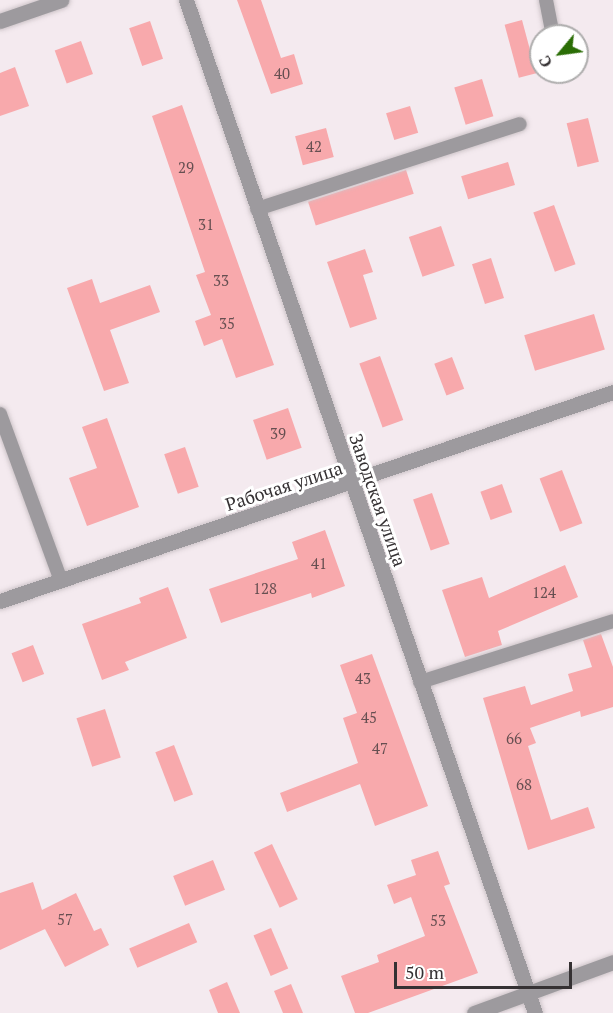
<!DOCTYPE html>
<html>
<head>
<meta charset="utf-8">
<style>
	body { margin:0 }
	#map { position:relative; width:613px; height:1013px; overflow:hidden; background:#f4eaef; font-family:"PT Serif",serif }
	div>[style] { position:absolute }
	.building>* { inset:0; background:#f8a9ac; transform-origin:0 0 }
	.roads { filter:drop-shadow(0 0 2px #cec5c9) drop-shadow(0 0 2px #cec5c9) }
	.lane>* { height:14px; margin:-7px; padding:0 7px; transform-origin:7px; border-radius:7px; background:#9d9a9e }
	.street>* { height:15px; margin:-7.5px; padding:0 7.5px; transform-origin:7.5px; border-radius:7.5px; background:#9d9a9e }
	span { translate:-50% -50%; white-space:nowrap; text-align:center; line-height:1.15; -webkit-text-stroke:6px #fff; paint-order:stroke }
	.number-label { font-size:15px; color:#664f51 }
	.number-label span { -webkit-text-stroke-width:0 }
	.street-label { font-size:18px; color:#353133 }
	.north { position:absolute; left:529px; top:24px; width:60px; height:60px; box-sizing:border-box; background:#fff; border:2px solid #aeadad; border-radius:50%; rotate:241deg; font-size:16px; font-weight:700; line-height:24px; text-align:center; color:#353133 }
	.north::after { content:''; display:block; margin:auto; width:21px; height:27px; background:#2a6d05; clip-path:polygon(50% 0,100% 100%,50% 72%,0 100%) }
	.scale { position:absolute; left:394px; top:962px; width:178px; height:27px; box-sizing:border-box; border:3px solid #353133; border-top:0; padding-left:8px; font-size:18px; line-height:21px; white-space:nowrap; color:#353133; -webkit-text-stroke:4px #fff; paint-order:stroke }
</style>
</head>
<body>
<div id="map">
	<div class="building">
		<i style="clip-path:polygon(237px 0,261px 0,281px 58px,294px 54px,303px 84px,271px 94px)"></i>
		<i style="left:522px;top:20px;width:55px;height:18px;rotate:75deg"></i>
		<i style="left:150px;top:21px;width:40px;height:22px;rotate:71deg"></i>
		<i style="left:81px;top:41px;width:35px;height:28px;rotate:70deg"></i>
		<i style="clip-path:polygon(15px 67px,29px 106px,0 116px,0 73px)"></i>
		<i style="left:482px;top:79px;width:39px;height:29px;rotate:73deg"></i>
		<i style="clip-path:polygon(182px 105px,274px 365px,236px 378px,222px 339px,204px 346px,195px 321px,211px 315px,196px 275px,205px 272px,152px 116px)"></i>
		<i style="left:410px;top:106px;width:28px;height:25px;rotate:73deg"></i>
		<i style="left:588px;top:118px;width:45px;height:22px;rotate:76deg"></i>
		<i style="left:326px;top:128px;width:30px;height:32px;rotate:75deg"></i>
		<i style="left:508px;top:162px;width:24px;height:49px;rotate:73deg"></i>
		<i style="left:406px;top:170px;width:25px;height:103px;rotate:72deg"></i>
		<i style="left:554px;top:205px;width:63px;height:22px;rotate:70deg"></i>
		<i style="left:441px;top:226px;width:42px;height:34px;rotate:71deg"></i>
		<i style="clip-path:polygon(365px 249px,373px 272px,363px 275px,377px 319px,350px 328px,327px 262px)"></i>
		<i style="left:491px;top:258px;width:42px;height:20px;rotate:72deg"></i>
		<i style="clip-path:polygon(92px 279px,100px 303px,150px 285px,160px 312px,110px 330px,129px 383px,104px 391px,67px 288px)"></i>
		<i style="left:594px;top:314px;width:37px;height:73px;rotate:73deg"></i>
		<i style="left:380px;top:356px;width:68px;height:22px;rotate:70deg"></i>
		<i style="left:452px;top:357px;width:34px;height:19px;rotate:69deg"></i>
		<i style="left:288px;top:408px;width:42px;height:37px;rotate:71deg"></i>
		<i style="clip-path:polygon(107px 418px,139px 507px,87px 526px,69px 478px,97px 468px,82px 427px)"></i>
		<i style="left:185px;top:447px;width:42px;height:22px;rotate:71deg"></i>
		<i style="left:562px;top:470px;width:57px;height:24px;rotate:69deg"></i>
		<i style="left:502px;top:484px;width:30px;height:23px;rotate:70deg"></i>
		<i style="left:432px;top:493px;width:54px;height:20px;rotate:71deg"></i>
		<i style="clip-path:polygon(325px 530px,345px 586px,312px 598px,311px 593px,221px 623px,209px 589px,298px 559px,292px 542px)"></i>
		<i style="clip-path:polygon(565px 565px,578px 597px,498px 631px,502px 645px,465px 657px,442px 590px,482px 577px,489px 598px)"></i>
		<i style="clip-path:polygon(168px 587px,187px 638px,125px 662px,129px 670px,102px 680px,82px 624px,141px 603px,139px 598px)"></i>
		<i style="clip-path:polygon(601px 634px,613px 667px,613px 707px,581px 717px,580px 711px,530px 728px,536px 743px,528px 746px,551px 820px,588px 807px,595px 828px,528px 850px,483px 698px,525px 686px,531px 705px,573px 691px,568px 674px,592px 667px,583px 640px)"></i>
		<i style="left:33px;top:645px;width:31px;height:23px;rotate:69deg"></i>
		<i style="clip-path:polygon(372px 654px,428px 806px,375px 826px,360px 784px,287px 812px,280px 793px,358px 763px,343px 718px,357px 713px,340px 665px)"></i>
		<i style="left:105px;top:709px;width:51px;height:30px;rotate:72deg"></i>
		<i style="left:174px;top:745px;width:53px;height:20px;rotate:69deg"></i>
		<i style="left:272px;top:844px;width:61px;height:20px;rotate:65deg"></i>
		<i style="clip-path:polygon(438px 851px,450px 884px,444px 886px,478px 973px,368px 1013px,355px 1013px,341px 976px,379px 962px,377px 955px,425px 936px,411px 897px,394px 904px,387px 885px,416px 875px,411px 860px)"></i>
		<i style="left:213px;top:860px;width:32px;height:43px;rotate:68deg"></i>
		<i style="clip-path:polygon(33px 882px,42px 910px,76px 893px,94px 931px,101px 928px,109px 945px,65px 967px,45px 929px,0 950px,0 893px)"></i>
		<i style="left:189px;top:923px;width:21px;height:65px;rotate:67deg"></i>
		<i style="left:271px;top:928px;width:44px;height:19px;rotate:67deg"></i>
		<i style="clip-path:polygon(227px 982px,240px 1013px,218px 1013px,209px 990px)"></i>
		<i style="clip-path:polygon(291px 984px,303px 1013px,283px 1013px,274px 991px)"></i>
	</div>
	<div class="roads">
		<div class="lane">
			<i style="left:546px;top:0;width:37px;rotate:79deg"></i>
			<i style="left:257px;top:209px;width:276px;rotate:-17.9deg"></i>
			<i style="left:0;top:414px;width:178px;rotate:69.9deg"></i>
			<i style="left:420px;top:682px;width:202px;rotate:-17.5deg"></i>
		</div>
		<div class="street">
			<i style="left:186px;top:0;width:1071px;rotate:70.99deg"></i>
			<i style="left:0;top:21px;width:65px;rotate:-19deg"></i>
			<i style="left:0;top:601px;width:648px;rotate:-18.83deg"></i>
			<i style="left:474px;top:1013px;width:148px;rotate:-20.1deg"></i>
		</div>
	</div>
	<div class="number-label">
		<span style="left:282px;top:74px">40</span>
		<span style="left:314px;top:147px">42</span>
		<span style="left:186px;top:168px">29</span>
		<span style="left:206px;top:225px">31</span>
		<span style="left:221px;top:281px">33</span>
		<span style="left:227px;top:324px">35</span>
		<span style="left:278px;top:434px">39</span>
		<span style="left:319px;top:564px">41</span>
		<span style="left:265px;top:589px">128</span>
		<span style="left:544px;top:593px">124</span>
		<span style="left:363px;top:679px">43</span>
		<span style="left:369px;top:718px">45</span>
		<span style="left:514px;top:739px">66</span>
		<span style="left:380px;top:749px">47</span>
		<span style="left:524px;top:785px">68</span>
		<span style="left:65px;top:920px">57</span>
		<span style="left:438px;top:921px">53</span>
	</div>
	<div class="street-label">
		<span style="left:284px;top:486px;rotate:-18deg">Рабочая улица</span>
		<span style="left:378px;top:500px;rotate:71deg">Заводская улица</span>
	</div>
	<div class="north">С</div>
	<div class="scale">50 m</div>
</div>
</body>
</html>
